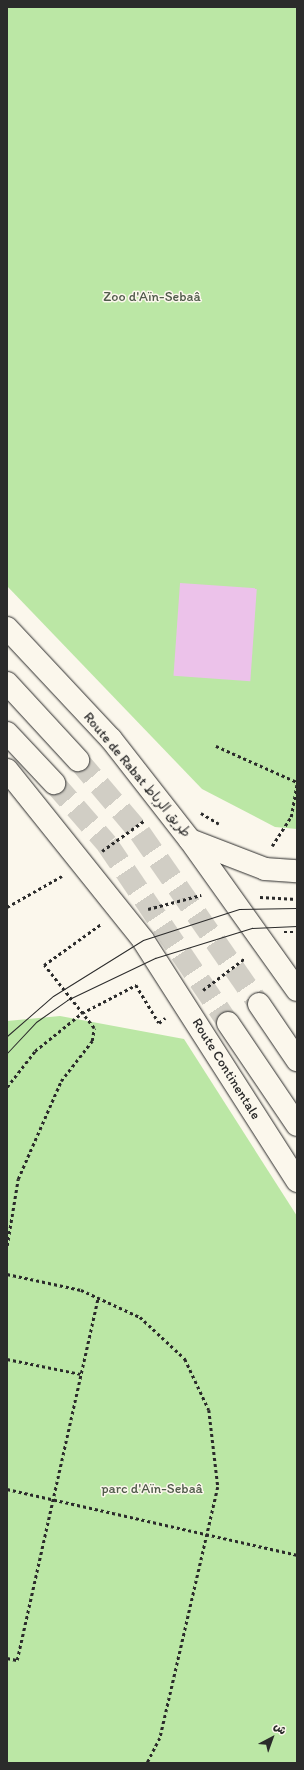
<!DOCTYPE html>
<html>
<head>
<meta charset="utf-8">
<style>
	body { margin:0 }
	#map { position:relative; width:304px; height:1770px; overflow:hidden; background:#fbf7ec; font-family:Itim,"Playpen Sans Arabic",sans-serif }
	div>[style] { position:absolute }
	.green>* { inset:0; background:#bbe7a5 }
	.building>* { inset:0; background:#ecc2ea; transform-origin:0 0 }
	.major-tunnel>* { height:22px; margin-top:-11px; transform-origin:0; background:repeating-linear-gradient(90deg,#d1cec5 0 22px,transparent 0 33px) }
	.path>* { height:2.5px; margin-top:-1.25px; transform-origin:0; background:repeating-linear-gradient(90deg,#2b2b2b 0 3px,transparent 0 6px) }
	.roads { filter:drop-shadow(0 0 1px #2b2b2b) drop-shadow(0 0 1px #2b2b2b) }
	.major>* { height:22px; margin:-11px; padding:0 11px; transform-origin:11px; border-radius:11px; background:#fbf7ec }
	.tram>* { height:1px; margin:-0.5px; padding:0 0.5px; transform-origin:0.5px; border-radius:0.5px; background:#2b2b2b }
	span { translate:-50% -50%; white-space:nowrap; text-align:center; line-height:1.15; -webkit-text-stroke:3px #fbf7ec; paint-order:stroke }
	.park-label { font-size:14px; color:#4f5a4a }
	.street-label { font-size:14px; color:#2b2b2b }
	.frame { position:absolute; inset:0; border:8px solid #2b2b2b; pointer-events:none }
	.north { position:absolute; left:252px; top:1718px; width:40px; height:40px; -webkit-text-stroke:3px #fbf7ec; paint-order:stroke; rotate:41deg; font-size:11px; font-weight:700; line-height:16px; text-align:center; color:#2b2b2b }
	.north::after { content:''; display:block; margin:auto; width:14px; height:18px; background:#2b2b2b; clip-path:polygon(50% 0,100% 100%,50% 72%,0 100%) }
</style>
</head>
<body>
<div id="map">
	<div class="green">
		<i style="clip-path:polygon(7px 7px,297px 7px,297px 829px,275px 827px,202px 789px,7px 586px)"></i>
		<i style="clip-path:polygon(60px 1016px,184px 1039px,297px 1216px,297px 1763px,7px 1763px,7px 1021px)"></i>
	</div>
	<div class="building">
		<i style="left:180px;top:583px;width:77px;height:93px;rotate:4deg"></i>
	</div>
	<div class="major-tunnel">
		<i style="left:78px;top:760px;width:96px;rotate:49.7deg"></i>
		<i style="left:140px;top:833px;width:208px;rotate:55.2deg"></i>
		<i style="left:54px;top:783px;width:81px;rotate:49deg"></i>
		<i style="left:107px;top:844px;width:216px;rotate:55.9deg"></i>
	</div>
	<div class="path">
		<i style="left:216px;top:746px;width:89px;rotate:24deg"></i>
		<i style="left:201px;top:813px;width:21px;rotate:31deg"></i>
		<i style="left:272px;top:846px;width:35px;rotate:-57deg"></i>
		<i style="left:291px;top:817px;width:36px;rotate:-80deg"></i>
		<i style="left:102px;top:851px;width:53px;rotate:-35.8deg"></i>
		<i style="left:260px;top:897px;width:37px;rotate:3deg"></i>
		<i style="left:7px;top:907px;width:63px;rotate:-29.4deg"></i>
		<i style="left:148px;top:909px;width:55px;rotate:-14.8deg"></i>
		<i style="left:284px;top:932px;width:13px"></i>
		<i style="left:203px;top:990px;width:53px;rotate:-37.3deg"></i>
		<i style="left:7px;top:1087px;width:46px;rotate:-52.1deg"></i>
		<i style="left:35px;top:1051px;width:60px;rotate:-39deg"></i>
		<i style="left:82px;top:1013px;width:61px;rotate:-27.4deg"></i>
		<i style="left:136px;top:985px;width:44px;rotate:58.8deg"></i>
		<i style="left:159px;top:1023px;width:8px;rotate:-40deg"></i>
		<i style="left:7px;top:1246px;width:68px;rotate:-80.7deg"></i>
		<i style="left:18px;top:1179px;width:107px;rotate:-66.3deg"></i>
		<i style="left:61px;top:1081px;width:51px;rotate:-52.2deg"></i>
		<i style="left:92px;top:1041px;width:13px;rotate:-81deg"></i>
		<i style="left:94px;top:1028px;width:80px;rotate:-128.4deg"></i>
		<i style="left:44px;top:965px;width:70px;rotate:-35.7deg"></i>
		<i style="left:7px;top:1274px;width:76px;rotate:12.2deg"></i>
		<i style="left:81px;top:1290px;width:65px;rotate:24.6deg"></i>
		<i style="left:140px;top:1317px;width:62px;rotate:43deg"></i>
		<i style="left:185px;top:1359px;width:56px;rotate:64.8deg"></i>
		<i style="left:209px;top:1410px;width:78px;rotate:83.3deg"></i>
		<i style="left:218px;top:1487px;width:258px;rotate:103deg"></i>
		<i style="left:160px;top:1738px;width:28px;rotate:117deg"></i>
		<i style="left:7px;top:1359px;width:76px;rotate:11.5deg"></i>
		<i style="left:7px;top:1489px;width:297px;rotate:12.8deg"></i>
		<i style="left:7px;top:1658px;width:10px;rotate:11deg"></i>
		<i style="left:17px;top:1660px;width:371px;rotate:-77.4deg"></i>
	</div>
	<div class="roads">
		<div class="major">
			<i style="left:7px;top:628px;width:152px;rotate:46.9deg"></i>
			<i style="left:111px;top:739px;width:128px;rotate:52deg"></i>
			<i style="left:190px;top:840px;width:184px;rotate:54.5deg"></i>
			<i style="left:7px;top:683px;width:105px;rotate:47.3deg"></i>
			<i style="left:7px;top:733px;width:69px;rotate:46.8deg"></i>
			<i style="left:7px;top:770px;width:218px;rotate:51.3deg"></i>
			<i style="left:143px;top:940px;width:286px;rotate:57.4deg"></i>
			<i style="left:190px;top:840px;width:80px;rotate:21.1deg"></i>
			<i style="left:265px;top:869px;width:32px;rotate:4deg"></i>
			<i style="left:259px;top:1004px;width:68px;rotate:55.8deg"></i>
			<i style="left:228px;top:1023px;width:123px;rotate:55.9deg"></i>
		</div>
	</div>
	<div class="tram">
		<i style="left:7px;top:1036px;width:61px;rotate:-41deg"></i>
		<i style="left:53px;top:996px;width:106px;rotate:-31.9deg"></i>
		<i style="left:143px;top:940px;width:101px;rotate:-17.9deg"></i>
		<i style="left:239px;top:909px;width:58px;rotate:-1deg"></i>
		<i style="left:7px;top:1053px;width:42px;rotate:-46.9deg"></i>
		<i style="left:36px;top:1022px;width:38px;rotate:-35deg"></i>
		<i style="left:67px;top:1000px;width:98px;rotate:-25.5deg"></i>
		<i style="left:155px;top:958px;width:102px;rotate:-17.2deg"></i>
		<i style="left:252px;top:928px;width:45px;rotate:-2.5deg"></i>
	</div>
	<div class="park-label">
		<span style="left:152px;top:297px">Zoo d'Aïn-Sebaâ</span>
		<span style="left:152px;top:1489px">parc d'Aïn-Sebaâ</span>
	</div>
	<div class="street-label">
		<span style="left:137px;top:775px;rotate:50deg">Route de Rabat طريق الرباط</span>
		<span style="left:226px;top:1069px;rotate:58deg">Route Continentale</span>
	</div>
	<div class="frame"></div>
	<div class="north">ش</div>
</div>
</body>
</html>
